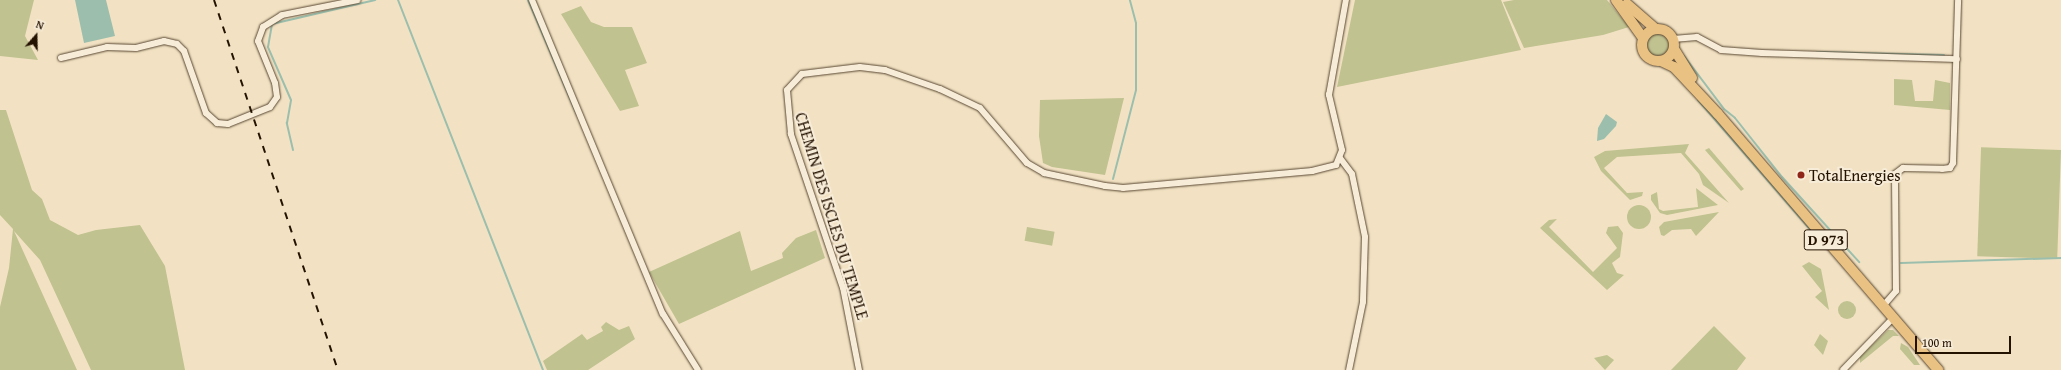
<!DOCTYPE html>
<html>
<head>
<meta charset="utf-8">
<style>
	body { margin:0 }
	#map { position:relative; width:2061px; height:370px; overflow:hidden; background:#f2e2c3; font-family:"Gentium Book Plus",serif }
	div>[style] { position:absolute }
	.green>* { inset:0; background:#c0c290; transform-origin:0 0 }
	.round { border-radius:50% }
	.water>* { inset:0; background:#9cbfad }
	.stream>* { height:2px; margin:-1px; padding:0 1px; transform-origin:1px; border-radius:1px; background:#9cbfad }
	.roads { filter:drop-shadow(0 0 1px #584631) drop-shadow(0 0 1px #584631) }
	.minor>* { height:6px; margin:-3px; padding:0 3px; transform-origin:3px; border-radius:3px; background:#f7ecd8 }
	.primary>* { height:10px; margin:-5px; padding:0 5px; transform-origin:5px; border-radius:5px; background:#e9c182 }
	.primary>.ring { margin:-5px; padding:0; box-sizing:content-box; background:none; border:10px solid #e9c182; border-radius:50% }
	.rail>* { height:2px; margin-top:-1px; transform-origin:0; background:repeating-linear-gradient(90deg,#241200 0 7px,transparent 0 14px) }
	.dots>* { width:11px; height:11px; translate:-50% -50%; box-sizing:border-box; border:2px solid #f7ecd8; border-radius:50% }
	span { translate:-50% -50%; white-space:nowrap; text-align:center; line-height:1.15; -webkit-text-stroke:4px #f7ecd8; paint-order:stroke }
	.shield-label span { padding:1px 3px; background:#f7ecd8; border:1px solid; border-radius:3px; -webkit-text-stroke-width:0 }
	.shield-label { font-size:15px; color:#241200; font-weight:700 }
	.poi-label { font-size:16px; color:#241200 }
	.left { translate:0 -50%; text-align:left }
	.street-label { font-size:16px; color:#241200 }
	.north { position:absolute; left:16px; top:16px; width:40px; height:40px; -webkit-text-stroke:3px #f7ecd8; paint-order:stroke; rotate:20deg; font-size:11px; font-weight:700; line-height:16px; text-align:center; color:#241200 }
	.north::after { content:''; display:block; margin:auto; width:14px; height:18px; background:#241200; clip-path:polygon(50% 0,100% 100%,50% 72%,0 100%) }
	.scale { position:absolute; left:1915px; top:336px; width:96px; height:18px; box-sizing:border-box; border:2px solid #241200; border-top:0; padding-left:5px; font-size:12px; line-height:14px; white-space:nowrap; color:#241200; -webkit-text-stroke:3px #f7ecd8; paint-order:stroke }
</style>
</head>
<body>
<div id="map">
	<div class="green">
		<i style="clip-path:polygon(0 0,34px 0,25px 36px,38px 60px,0 56px)"></i>
		<i style="clip-path:polygon(1355px 0,1501px 0,1521px 50px,1337px 87px)"></i>
		<i style="clip-path:polygon(1514px 0,1607px 0,1629px 27px,1603px 35px,1524px 48px,1503px 2px)"></i>
		<i style="clip-path:polygon(581px 6px,591px 22px,604px 27px,632px 27px,647px 63px,625px 70px,639px 106px,620px 111px,561px 14px)"></i>
		<i class="round" style="left:1646px;top:33px;width:24px;height:24px"></i>
		<i style="clip-path:polygon(1894px 79px,1912px 80px,1915px 101px,1933px 101px,1935px 80px,1950px 83px,1950px 110px,1894px 105px)"></i>
		<i style="clip-path:polygon(1124px 98px,1105px 175px,1052px 167px,1043px 163px,1039px 136px,1040px 100px)"></i>
		<i style="clip-path:polygon(0 110px,6px 110px,32px 190px,42px 199px,50px 220px,78px 235px,96px 230px,140px 225px,165px 266px,185px 370px,91px 370px,40px 260px,14px 231px,77px 370px,0 370px,0 307px,9px 268px,13px 229px,0 215px)"></i>
		<i style="clip-path:polygon(1689px 144px,1685px 153px,1729px 203px,1703px 185px,1699px 174px,1681px 153px,1617px 157px,1604px 168px,1627px 193px,1643px 192px,1642px 196px,1630px 200px,1601px 171px,1594px 157px,1605px 151px)"></i>
		<i style="clip-path:polygon(1709px 148px,1744px 189px,1741px 191px,1705px 150px)"></i>
		<i style="left:2061px;top:150px;width:109px;height:80px;rotate:92deg"></i>
		<i style="clip-path:polygon(1696px 188px,1718px 205px,1667px 215px,1660px 213px,1651px 200px,1651px 195px,1657px 192px,1659px 209px,1663px 211px,1698px 207px)"></i>
		<i class="round" style="left:1627px;top:205px;width:24px;height:24px"></i>
		<i style="clip-path:polygon(1719px 212px,1696px 236px,1691px 229px,1672px 230px,1664px 236px,1661px 235px,1659px 227px,1664px 222px)"></i>
		<i style="clip-path:polygon(1557px 219px,1549px 227px,1593px 272px,1617px 248px,1606px 233px,1608px 227px,1618px 226px,1623px 233px,1620px 257px,1612px 263px,1617px 273px,1624px 275px,1607px 290px,1540px 228px,1549px 220px)"></i>
		<i style="left:1027px;top:227px;width:28px;height:14px;rotate:10deg"></i>
		<i style="clip-path:polygon(816px 230px,825px 258px,679px 324px,649px 272px,740px 231px,751px 271px,783px 258px,782px 253px,796px 238px)"></i>
		<i style="clip-path:polygon(1809px 262px,1821px 269px,1829px 310px,1815px 297px,1822px 291px,1802px 266px)"></i>
		<i class="round" style="left:1838px;top:301px;width:18px;height:18px"></i>
		<i style="clip-path:polygon(606px 322px,619px 330px,629px 326px,635px 339px,588px 370px,547px 370px,543px 361px,582px 334px,587px 340px,603px 331px,601px 327px)"></i>
		<i style="clip-path:polygon(1714px 326px,1746px 358px,1737px 370px,1671px 370px)"></i>
		<i style="clip-path:polygon(1888px 330px,1893px 330px,1899px 336px,1893px 336px,1860px 363px,1860px 357px)"></i>
		<i style="clip-path:polygon(1820px 334px,1828px 341px,1823px 355px,1814px 345px)"></i>
		<i style="clip-path:polygon(1901px 343px,1908px 347px,1920px 365px,1914px 365px,1900px 349px)"></i>
		<i style="clip-path:polygon(1607px 355px,1614px 360px,1605px 370px,1594px 358px)"></i>
	</div>
	<div class="water">
		<i style="clip-path:polygon(75px 0,106px 0,115px 36px,84px 43px)"></i>
		<i style="clip-path:polygon(1606px 114px,1617px 122px,1616px 126px,1604px 139px,1597px 141px,1598px 128px)"></i>
	</div>
	<div class="stream">
		<i style="left:398px;top:0;width:397px;rotate:68.6deg"></i>
		<i style="left:528px;top:0;width:125px;rotate:66.9deg"></i>
		<i style="left:1817px;top:52px;width:127px;rotate:1.4deg"></i>
		<i style="left:1684px;top:56px;width:66px;rotate:53deg"></i>
		<i style="left:1724px;top:109px;width:14px;rotate:39deg"></i>
		<i style="left:1735px;top:118px;width:75px;rotate:51.5deg"></i>
		<i style="left:1782px;top:177px;width:115px;rotate:47.8deg"></i>
		<i style="left:1698px;top:100px;width:177px;rotate:49.1deg"></i>
		<i style="left:293px;top:150px;width:28px;rotate:-103deg"></i>
		<i style="left:287px;top:123px;width:23px;rotate:-80deg"></i>
		<i style="left:291px;top:100px;width:58px;rotate:-113.5deg"></i>
		<i style="left:268px;top:47px;width:23px;rotate:-80deg"></i>
		<i style="left:272px;top:24px;width:106px;rotate:-13.1deg"></i>
		<i style="left:1113px;top:179px;width:92px;rotate:-75.5deg"></i>
		<i style="left:1136px;top:90px;width:67px;rotate:-90deg"></i>
		<i style="left:1136px;top:23px;width:24px;rotate:-105deg"></i>
		<i style="left:1901px;top:263px;width:160px;rotate:-1.8deg"></i>
	</div>
	<div class="roads">
		<div class="minor">
			<i style="left:532px;top:0;width:340px;rotate:67.4deg"></i>
			<i style="left:663px;top:314px;width:66px;rotate:58deg"></i>
			<i style="left:1673px;top:39px;width:24px;rotate:-5deg"></i>
			<i style="left:1697px;top:37px;width:27px;rotate:28deg"></i>
			<i style="left:1721px;top:50px;width:41px;rotate:4.2deg"></i>
			<i style="left:1762px;top:53px;width:195px;rotate:1.8deg"></i>
			<i style="left:61px;top:58px;width:47px;rotate:-13.4deg"></i>
			<i style="left:107px;top:47px;width:29px;rotate:2deg"></i>
			<i style="left:136px;top:48px;width:29px;rotate:-14deg"></i>
			<i style="left:164px;top:41px;width:13px;rotate:13deg"></i>
			<i style="left:177px;top:44px;width:10px;rotate:45deg"></i>
			<i style="left:184px;top:51px;width:66px;rotate:70.5deg"></i>
			<i style="left:206px;top:113px;width:15px;rotate:42deg"></i>
			<i style="left:217px;top:123px;width:11px;rotate:5deg"></i>
			<i style="left:228px;top:124px;width:45px;rotate:-22deg"></i>
			<i style="left:270px;top:107px;width:12px;rotate:-55deg"></i>
			<i style="left:277px;top:97px;width:14px;rotate:-98deg"></i>
			<i style="left:275px;top:83px;width:45px;rotate:-112deg"></i>
			<i style="left:258px;top:41px;width:15px;rotate:-70deg"></i>
			<i style="left:263px;top:27px;width:22px;rotate:-32deg"></i>
			<i style="left:282px;top:15px;width:77px;rotate:-11.2deg"></i>
			<i style="left:1340px;top:158px;width:20px;rotate:53deg"></i>
			<i style="left:1352px;top:174px;width:64px;rotate:78.3deg"></i>
			<i style="left:1365px;top:237px;width:65px;rotate:91.8deg"></i>
			<i style="left:1363px;top:302px;width:69px;rotate:101.6deg"></i>
			<i style="left:1883px;top:306px;width:20px;rotate:-49deg"></i>
			<i style="left:1896px;top:291px;width:117px;rotate:-90.5deg"></i>
			<i style="left:1895px;top:174px;width:10px;rotate:-37deg"></i>
			<i style="left:1903px;top:168px;width:39px;rotate:1deg"></i>
			<i style="left:1942px;top:169px;width:8px;rotate:-7deg"></i>
			<i style="left:1950px;top:168px;width:6px;rotate:-59deg"></i>
			<i style="left:1953px;top:163px;width:163px;rotate:-88.2deg"></i>
			<i style="left:859px;top:370px;width:84px;rotate:-101deg"></i>
			<i style="left:843px;top:288px;width:163px;rotate:-108.7deg"></i>
			<i style="left:791px;top:134px;width:44px;rotate:-95.2deg"></i>
			<i style="left:787px;top:90px;width:22px;rotate:-47deg"></i>
			<i style="left:802px;top:74px;width:58px;rotate:-6.9deg"></i>
			<i style="left:860px;top:67px;width:25px;rotate:7deg"></i>
			<i style="left:885px;top:70px;width:58px;rotate:19.1deg"></i>
			<i style="left:940px;top:89px;width:44px;rotate:25.4deg"></i>
			<i style="left:980px;top:108px;width:72px;rotate:49.5deg"></i>
			<i style="left:1027px;top:163px;width:20px;rotate:30deg"></i>
			<i style="left:1044px;top:173px;width:62px;rotate:12deg"></i>
			<i style="left:1105px;top:186px;width:18px;rotate:6deg"></i>
			<i style="left:1123px;top:188px;width:190px;rotate:-5.1deg"></i>
			<i style="left:1312px;top:171px;width:25px;rotate:-14deg"></i>
			<i style="left:1336px;top:165px;width:16px;rotate:-68deg"></i>
			<i style="left:1342px;top:150px;width:57px;rotate:-103.3deg"></i>
			<i style="left:1329px;top:95px;width:97px;rotate:-79.9deg"></i>
			<i style="left:1843px;top:370px;width:72px;rotate:-46.1deg"></i>
		</div>
		<div class="primary">
			<i style="left:1616px;top:0;width:47px;rotate:54.6deg"></i>
			<i style="left:1627px;top:4px;width:38px;rotate:41deg"></i>
			<i class="ring" style="left:1642px;top:29px;width:22px;height:22px"></i>
			<i style="left:1674px;top:49px;width:34px;rotate:58deg"></i>
			<i style="left:1661px;top:61px;width:14px;rotate:25deg"></i>
			<i style="left:1674px;top:67px;width:64px;rotate:46.9deg"></i>
			<i style="left:1718px;top:114px;width:338px;rotate:49.3deg"></i>
		</div>
	</div>
	<div class="rail">
		<i style="left:214px;top:0;width:390px;rotate:71.5deg"></i>
	</div>
	<div class="dots">
		<i style="left:1801px;top:175px;background:#8f2418"></i>
	</div>
	<div class="shield-label">
		<span style="left:1826px;top:240px">D 973</span>
	</div>
	<div class="poi-label">
		<span class="left" style="left:1809px;top:175px">TotalEnergies</span>
	</div>
	<div class="street-label">
		<span style="left:832px;top:216px;rotate:73deg">CHEMIN DES ISCLES DU TEMPLE</span>
	</div>
	<div class="north">N</div>
	<div class="scale">100 m</div>
</div>
</body>
</html>
